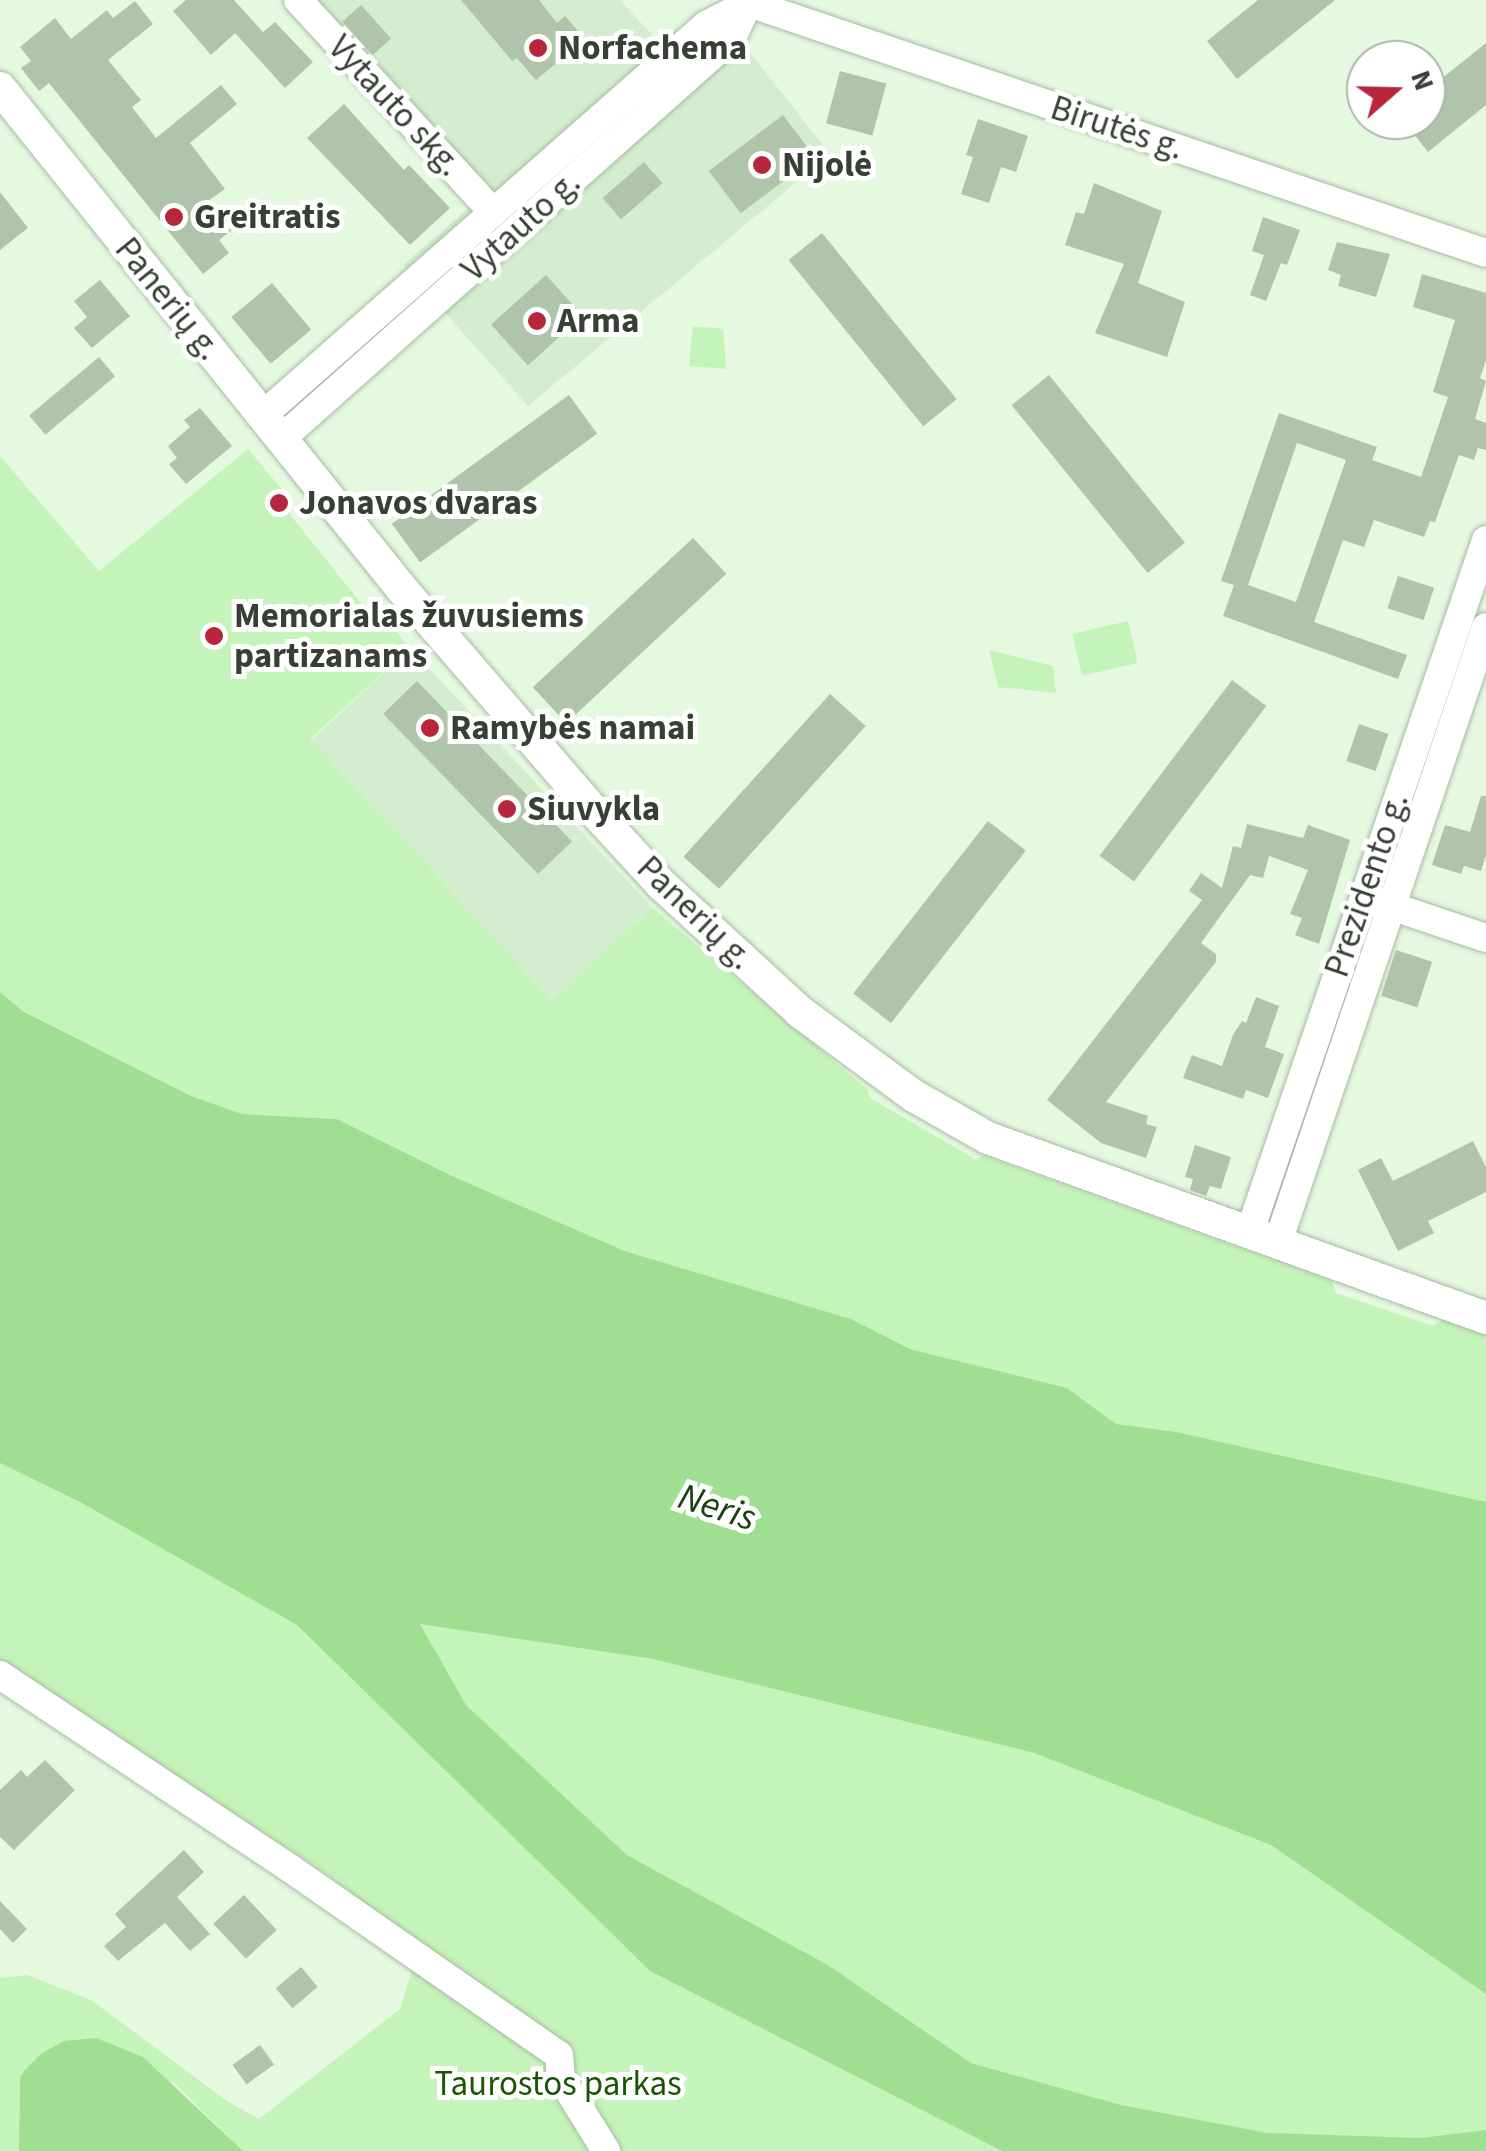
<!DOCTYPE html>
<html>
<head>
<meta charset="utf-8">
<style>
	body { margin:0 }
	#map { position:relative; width:1486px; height:2151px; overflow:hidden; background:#e4f9df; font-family:"Source Sans 3",sans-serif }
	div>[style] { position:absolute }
	.built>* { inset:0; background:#d3edce; transform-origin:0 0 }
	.green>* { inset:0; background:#c4f4b9; transform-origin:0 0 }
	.water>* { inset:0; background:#a0de91 }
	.building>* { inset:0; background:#b0c4ab; transform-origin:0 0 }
	.roads { filter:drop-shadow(0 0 2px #a7bba2) drop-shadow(0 0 2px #a7bba2) }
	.minor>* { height:28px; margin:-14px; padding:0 14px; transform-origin:14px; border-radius:14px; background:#fff }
	.tertiary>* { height:32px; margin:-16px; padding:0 16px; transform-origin:16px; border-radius:16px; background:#fff }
	.dots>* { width:28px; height:28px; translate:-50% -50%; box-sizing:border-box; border:5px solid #fff; border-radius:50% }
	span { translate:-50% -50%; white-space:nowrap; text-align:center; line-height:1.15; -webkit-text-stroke:10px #fff; paint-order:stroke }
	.poi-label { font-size:35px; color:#374035; font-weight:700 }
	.left { translate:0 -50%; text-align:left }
	.street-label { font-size:35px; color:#374035 }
	.park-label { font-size:35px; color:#1a5506 }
	.water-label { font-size:38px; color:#1a420f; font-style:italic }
	.north { position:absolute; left:1346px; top:40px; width:100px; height:100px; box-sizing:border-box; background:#fff; border:2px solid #afb3ae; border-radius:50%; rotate:70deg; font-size:28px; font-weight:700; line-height:40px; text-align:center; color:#374035 }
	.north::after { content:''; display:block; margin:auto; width:35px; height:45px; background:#b7263d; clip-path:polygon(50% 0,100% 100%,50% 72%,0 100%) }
</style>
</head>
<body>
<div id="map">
	<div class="built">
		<i style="clip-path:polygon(310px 0,620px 0,676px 61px,726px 22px,830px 154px,528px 406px,403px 265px,490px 190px)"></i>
		<i style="left:410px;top:648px;width:356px;height:136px;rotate:47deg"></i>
	</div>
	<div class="green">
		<i style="clip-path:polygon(693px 326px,723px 329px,726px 369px,689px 366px)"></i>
		<i style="clip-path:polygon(248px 449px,285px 493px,291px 516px,373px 618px,395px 630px,410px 648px,310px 739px,552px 1000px,653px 908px,867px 1089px,870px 1098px,975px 1159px,984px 1156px,1332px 1281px,1336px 1293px,1433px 1326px,1445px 1319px,1486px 1334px,1486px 1502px,1177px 1432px,1116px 1424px,1067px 1388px,910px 1349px,851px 1319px,625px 1251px,452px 1176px,337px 1119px,242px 1114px,191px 1096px,24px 1012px,0 992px,0 456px,99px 571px)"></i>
		<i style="left:1128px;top:621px;width:43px;height:57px;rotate:77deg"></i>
		<i style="clip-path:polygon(989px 650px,1053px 666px,1056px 693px,998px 687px)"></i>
		<i style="clip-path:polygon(0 1463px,80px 1502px,297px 1625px,650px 1971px,1002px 2151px,243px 2151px,173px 2082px,20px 2077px,19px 2151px,0 2151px,0 1978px,27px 1975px,91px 2000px,227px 2101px,259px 2119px,400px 2009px,420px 1945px,321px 1870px,0 1662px)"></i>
		<i style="clip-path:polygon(419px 1623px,653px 1659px,1034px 1753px,1271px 1845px,1486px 1994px,1486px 2130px,1420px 2138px,1267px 2134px,1121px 2105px,971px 2063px,828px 1965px,627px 1855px,466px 1705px)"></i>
	</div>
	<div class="water">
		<i style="clip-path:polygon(0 992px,24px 1012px,191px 1096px,242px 1114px,337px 1119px,452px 1176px,625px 1251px,851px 1319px,910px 1349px,1067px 1388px,1116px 1424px,1177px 1432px,1486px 1502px,1486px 1994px,1271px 1845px,1034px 1753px,653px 1659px,420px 1624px,466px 1705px,627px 1855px,828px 1965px,971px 2063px,1121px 2105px,1267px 2133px,1420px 2138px,1486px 2130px,1486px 2151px,1002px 2151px,650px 1971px,297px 1625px,80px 1502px,0 1463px)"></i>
		<i style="clip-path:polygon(96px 2038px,143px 2057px,243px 2151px,19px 2151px,20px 2077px,25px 2070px,41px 2054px,64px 2041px)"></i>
	</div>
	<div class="building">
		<i style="clip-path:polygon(186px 0,234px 0,263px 32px,275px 22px,313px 62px,285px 88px,235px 33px,211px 55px,173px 11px)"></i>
		<i style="clip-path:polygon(461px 0,539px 0,557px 23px,565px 16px,585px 39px,536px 80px,517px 58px,512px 61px)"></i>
		<i style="clip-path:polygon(1258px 0,1335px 0,1237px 79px,1207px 41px)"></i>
		<i style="clip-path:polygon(135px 1px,153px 24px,108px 60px,141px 100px,132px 107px,156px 138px,221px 85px,237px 104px,190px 143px,225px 189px,208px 201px,232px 230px,219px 240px,229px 253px,203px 274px,49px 83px,39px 91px,21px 68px,31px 61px,20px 47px,55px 18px,71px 39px,107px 10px,113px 18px)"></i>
		<i style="left:361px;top:5px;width:45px;height:25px;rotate:48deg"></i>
		<i style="clip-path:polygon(1486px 43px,1486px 105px,1428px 152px,1403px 120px,1426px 120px,1426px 91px)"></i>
		<i style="left:840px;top:71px;width:48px;height:54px;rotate:15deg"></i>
		<i style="clip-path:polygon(344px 104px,404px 170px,409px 165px,450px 208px,410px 245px,307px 138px)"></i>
		<i style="left:783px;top:115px;width:53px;height:93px;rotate:53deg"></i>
		<i style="clip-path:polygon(978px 119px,1028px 136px,1016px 172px,1001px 167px,989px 203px,961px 194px,973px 157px,966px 155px)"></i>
		<i style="left:644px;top:162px;width:28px;height:55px;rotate:49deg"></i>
		<i style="clip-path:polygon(1094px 183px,1162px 211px,1138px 283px,1185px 302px,1167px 357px,1095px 333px,1124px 264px,1065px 245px,1076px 212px,1084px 214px)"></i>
		<i style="clip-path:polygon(0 192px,28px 228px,0 250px)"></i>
		<i style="clip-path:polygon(1263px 217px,1300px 230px,1287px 265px,1281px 263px,1266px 301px,1250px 295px,1264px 255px,1252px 251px)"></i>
		<i style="left:822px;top:233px;width:214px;height:43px;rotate:51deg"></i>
		<i style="clip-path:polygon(1337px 242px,1390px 254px,1376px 297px,1338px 286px,1341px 275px,1328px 270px)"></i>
		<i style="clip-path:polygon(evenodd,1422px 274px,1486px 293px,1486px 360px,1480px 378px,1486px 381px,1475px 419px,1486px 423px,1486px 450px,1478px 448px,1474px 460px,1459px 455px,1435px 522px,1430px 521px,1424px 537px,1374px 520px,1364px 547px,1343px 540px,1314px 622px,1407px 655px,1398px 679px,1223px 616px,1234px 585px,1221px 581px,1279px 413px,1377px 447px,1372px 460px,1421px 477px,1448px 397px,1433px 392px,1455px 320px,1413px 307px,1422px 274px,1297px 443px,1346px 460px,1296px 602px,1248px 585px,1297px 443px)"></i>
		<i style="left:546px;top:275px;width:55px;height:74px;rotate:48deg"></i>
		<i style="clip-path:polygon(100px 280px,130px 316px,92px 348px,74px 328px,87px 317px,74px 301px)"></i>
		<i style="left:272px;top:283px;width:61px;height:53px;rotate:50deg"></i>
		<i style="left:99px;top:357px;width:25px;height:91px;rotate:50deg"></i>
		<i style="left:1049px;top:375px;width:216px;height:48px;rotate:51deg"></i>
		<i style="left:569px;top:395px;width:48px;height:219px;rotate:54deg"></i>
		<i style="clip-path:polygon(200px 408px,232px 446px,186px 484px,169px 464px,177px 458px,168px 446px,190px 427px,184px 420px)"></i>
		<i style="left:693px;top:538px;width:49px;height:219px;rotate:47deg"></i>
		<i style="left:1398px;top:576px;width:38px;height:34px;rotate:18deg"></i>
		<i style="left:1232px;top:680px;width:43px;height:220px;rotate:37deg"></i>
		<i style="left:417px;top:681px;width:223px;height:47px;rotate:46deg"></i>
		<i style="left:830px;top:694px;width:48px;height:219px;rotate:42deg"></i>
		<i style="left:1359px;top:724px;width:31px;height:39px;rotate:19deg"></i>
		<i style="clip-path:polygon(1481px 796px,1486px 796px,1486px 855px,1481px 871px,1464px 866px,1461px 874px,1432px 865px,1445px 825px,1470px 832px)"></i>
		<i style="left:988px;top:821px;width:48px;height:219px;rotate:38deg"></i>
		<i style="clip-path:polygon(1247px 824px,1303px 838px,1308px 825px,1350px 840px,1319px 944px,1295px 935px,1302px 918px,1290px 914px,1308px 870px,1269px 856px,1263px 878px,1250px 875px,1201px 943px,1216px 954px,1216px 962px,1106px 1102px,1148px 1116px,1146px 1124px,1157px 1127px,1146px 1158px,1101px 1143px,1047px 1100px,1202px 900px,1189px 891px,1201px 873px,1222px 888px,1233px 846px,1241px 848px)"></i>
		<i style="left:1396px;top:950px;width:38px;height:48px;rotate:18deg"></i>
		<i style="clip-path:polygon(1256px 997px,1279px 1006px,1265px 1047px,1284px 1054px,1268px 1098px,1246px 1090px,1243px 1099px,1183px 1078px,1192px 1055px,1222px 1066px,1233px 1035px,1242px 1021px,1246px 1023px)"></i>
		<i style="clip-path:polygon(1473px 1141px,1486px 1167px,1486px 1192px,1428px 1221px,1434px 1233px,1398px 1251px,1358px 1170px,1381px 1158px,1393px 1181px)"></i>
		<i style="clip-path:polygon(1195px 1145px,1231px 1157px,1221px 1189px,1210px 1186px,1206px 1196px,1190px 1190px,1193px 1179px,1185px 1177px)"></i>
		<i style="clip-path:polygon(45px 1760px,75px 1790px,14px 1850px,0 1837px,0 1790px,21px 1770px,27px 1777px)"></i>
		<i style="clip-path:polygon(184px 1850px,204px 1872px,177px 1897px,210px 1934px,190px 1951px,165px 1923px,118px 1961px,104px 1946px,126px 1927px,115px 1914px)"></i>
		<i style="left:244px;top:1895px;width:48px;height:42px;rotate:47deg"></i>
		<i style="clip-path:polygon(0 1901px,27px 1929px,13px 1943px,0 1929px)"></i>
		<i style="left:301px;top:1967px;width:26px;height:33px;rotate:50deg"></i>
		<i style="left:260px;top:2045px;width:24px;height:34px;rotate:54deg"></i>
	</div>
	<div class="roads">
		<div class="minor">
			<i style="left:298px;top:0;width:288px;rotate:47.4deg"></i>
			<i style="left:749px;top:3px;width:778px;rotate:18.74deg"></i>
			<i style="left:263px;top:415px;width:590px;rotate:-41.36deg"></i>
			<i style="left:706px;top:25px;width:48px;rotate:-27.1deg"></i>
			<i style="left:281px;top:439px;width:603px;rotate:-41.64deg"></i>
			<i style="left:732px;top:38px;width:42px;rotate:-64.7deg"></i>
			<i style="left:1373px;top:900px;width:119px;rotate:18.6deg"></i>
			<i style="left:1250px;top:1231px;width:730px;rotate:-71.14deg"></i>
			<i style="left:1278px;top:1242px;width:649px;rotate:-71.31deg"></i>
			<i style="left:0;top:1675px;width:350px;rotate:33.7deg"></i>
			<i style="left:291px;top:1869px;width:326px;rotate:34.8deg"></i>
			<i style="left:559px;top:2055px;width:23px;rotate:85deg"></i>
			<i style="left:561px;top:2078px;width:86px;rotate:58.3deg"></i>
		</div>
		<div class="tertiary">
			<i style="left:0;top:88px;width:642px;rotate:51.26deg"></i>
			<i style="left:402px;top:589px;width:291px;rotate:49.2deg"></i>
			<i style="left:592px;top:809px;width:103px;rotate:47.4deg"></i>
			<i style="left:662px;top:885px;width:188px;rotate:42.6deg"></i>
			<i style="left:800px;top:1012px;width:142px;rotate:36.4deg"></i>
			<i style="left:914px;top:1096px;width:85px;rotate:29.6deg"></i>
			<i style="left:988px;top:1138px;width:530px;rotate:19.87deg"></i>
		</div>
	</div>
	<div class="dots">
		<i style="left:538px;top:48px;background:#b7263d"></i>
		<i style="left:762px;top:165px;background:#b7263d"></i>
		<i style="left:174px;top:217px;background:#b7263d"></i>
		<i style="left:537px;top:321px;background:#b7263d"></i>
		<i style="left:279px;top:503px;background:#b7263d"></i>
		<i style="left:214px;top:636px;background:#b7263d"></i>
		<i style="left:430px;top:728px;background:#b7263d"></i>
		<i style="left:507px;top:809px;background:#b7263d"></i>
	</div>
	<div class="poi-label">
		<span class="left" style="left:558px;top:48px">Norfachema</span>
		<span class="left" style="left:782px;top:165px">Nijolė</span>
		<span class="left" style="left:194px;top:217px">Greitratis</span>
		<span class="left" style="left:557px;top:321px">Arma</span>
		<span class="left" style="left:299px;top:503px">Jonavos dvaras</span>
		<span class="left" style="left:234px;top:636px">Memorialas žuvusiems<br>partizanams</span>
		<span class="left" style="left:450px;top:728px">Ramybės namai</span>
		<span class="left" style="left:527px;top:809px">Siuvykla</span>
	</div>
	<div class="street-label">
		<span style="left:395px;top:106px;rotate:47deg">Vytauto skg.</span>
		<span style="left:1117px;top:128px;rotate:18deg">Birutės g.</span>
		<span style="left:521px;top:226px;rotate:-42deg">Vytauto g.</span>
		<span style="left:168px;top:299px;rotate:51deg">Panerių g.</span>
		<span style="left:1367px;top:885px;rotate:-71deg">Prezidento g.</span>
		<span style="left:695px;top:913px;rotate:44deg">Panerių g.</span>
	</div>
	<div class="park-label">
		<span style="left:558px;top:2084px">Taurostos parkas</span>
	</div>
	<div class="water-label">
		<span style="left:717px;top:1508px;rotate:18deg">Neris</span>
	</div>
	<div class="north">N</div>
</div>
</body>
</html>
